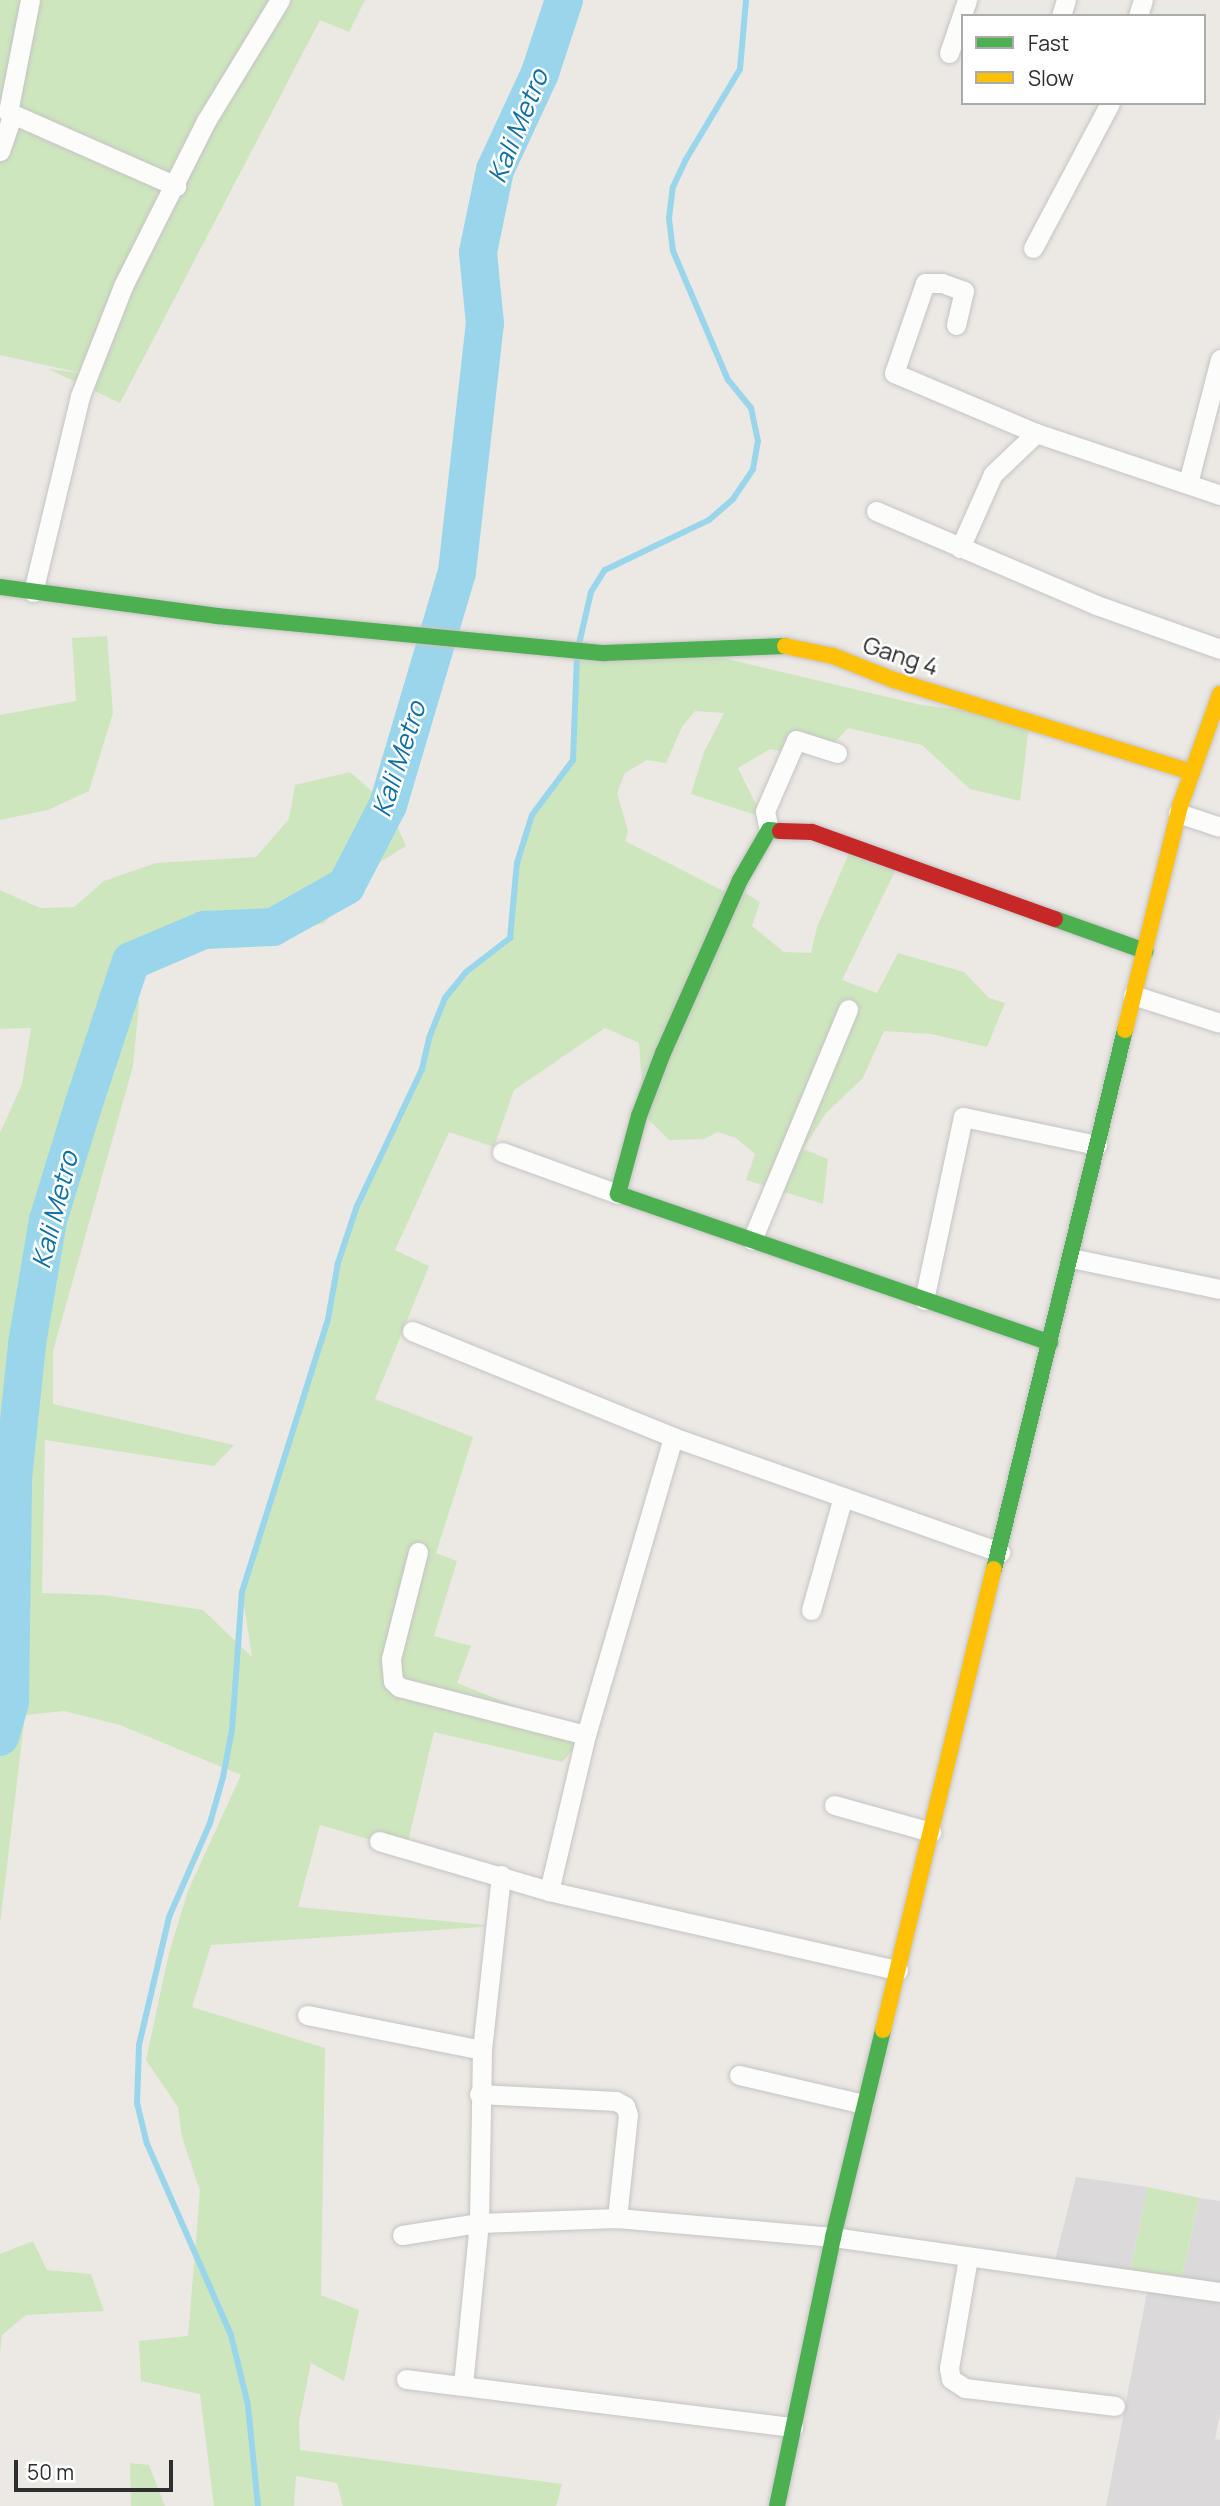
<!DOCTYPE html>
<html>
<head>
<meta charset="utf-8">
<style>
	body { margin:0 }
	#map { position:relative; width:1220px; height:2506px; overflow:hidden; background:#ece8e4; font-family:Manrope,sans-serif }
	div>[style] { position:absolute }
	.industrial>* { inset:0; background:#dcd9db }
	.green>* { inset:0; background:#cee6be; transform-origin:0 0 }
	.stream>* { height:6px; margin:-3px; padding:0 3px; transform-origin:3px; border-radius:3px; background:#99d6ec }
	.river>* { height:38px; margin:-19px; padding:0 19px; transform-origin:19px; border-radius:19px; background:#99d6ec }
	.roads { filter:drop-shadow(0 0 2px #c5c4c5) drop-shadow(0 0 2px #c5c4c5) }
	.street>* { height:19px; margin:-9.5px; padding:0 9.5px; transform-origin:9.5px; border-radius:9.5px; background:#fcfcfb }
	.fast>* { height:16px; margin:-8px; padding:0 8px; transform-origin:8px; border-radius:8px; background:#4caf50 }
	.slow>* { height:16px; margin:-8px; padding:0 8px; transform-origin:8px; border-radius:8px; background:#ffc107 }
	.jam>* { height:16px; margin:-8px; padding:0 8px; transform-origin:8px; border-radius:8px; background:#c62828 }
	span { translate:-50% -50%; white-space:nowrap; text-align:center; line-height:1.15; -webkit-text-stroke:5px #fff; paint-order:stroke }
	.street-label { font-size:24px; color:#2e2e2e }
	.water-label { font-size:26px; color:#0d6fa3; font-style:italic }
	.legend { position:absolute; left:961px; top:14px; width:245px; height:91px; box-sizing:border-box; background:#fff; border:2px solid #ababab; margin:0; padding:9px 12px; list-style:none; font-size:21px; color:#2e2e2e }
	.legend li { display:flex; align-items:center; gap:14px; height:35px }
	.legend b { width:35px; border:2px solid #ababab }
	.scale { position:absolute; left:14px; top:2460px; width:159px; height:32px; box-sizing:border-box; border:4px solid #2e2e2e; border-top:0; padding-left:9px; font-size:21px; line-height:24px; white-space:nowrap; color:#2e2e2e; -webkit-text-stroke:5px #fff; paint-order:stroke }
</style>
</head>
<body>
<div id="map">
	<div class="industrial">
		<i style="clip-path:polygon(1076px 2177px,1148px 2187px,1129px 2275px,1054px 2264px)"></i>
		<i style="clip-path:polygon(1199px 2198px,1220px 2201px,1220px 2413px,1215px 2439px,1220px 2440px,1220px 2506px,1106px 2506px,1150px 2277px,1181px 2282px)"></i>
	</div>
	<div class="green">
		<i style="clip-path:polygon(0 0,365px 0,349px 32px,320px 20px,120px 403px,48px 369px,81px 373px,0 355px)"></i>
		<i style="clip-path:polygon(107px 636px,113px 713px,89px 791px,48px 810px,0 820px,0 715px,76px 701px,72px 638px)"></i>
		<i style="clip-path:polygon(578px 650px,727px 659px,921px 705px,1030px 718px,1020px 801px,970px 789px,922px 745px,848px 728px,825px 753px,796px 754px,770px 749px,738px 768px,762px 817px,691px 794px,704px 752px,724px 713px,695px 711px,682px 727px,666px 763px,647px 760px,625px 773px,617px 793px,628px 831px,625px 841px,739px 899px,737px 888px,760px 902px,752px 926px,784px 952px,811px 953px,817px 927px,850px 851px,896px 869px,842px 980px,877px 993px,898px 953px,964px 972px,989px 998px,1005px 1003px,987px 1047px,931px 1034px,884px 1031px,863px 1078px,826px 1113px,803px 1149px,828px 1159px,823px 1204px,746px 1180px,755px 1154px,736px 1138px,718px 1132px,704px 1139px,669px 1140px,634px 1105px,642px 1082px,639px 1043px,605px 1028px,514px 1090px,494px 1147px,449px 1132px,395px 1250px,429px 1266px,375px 1399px,473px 1437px,436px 1553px,457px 1561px,434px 1636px,471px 1646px,457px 1683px,586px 1735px,562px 1762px,434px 1732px,406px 1850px,320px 1825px,298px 1907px,496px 1926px,211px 1945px,192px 2007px,325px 2048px,321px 2295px,359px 2310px,344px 2381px,311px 2363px,299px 2422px,300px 2450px,562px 2484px,556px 2506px,343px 2506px,337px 2483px,296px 2476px,294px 2506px,214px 2506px,200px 2394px,141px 2381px,139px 2341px,188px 2336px,200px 2191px,182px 2137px,178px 2107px,146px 2060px,169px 1953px,188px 1891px,241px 1775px,120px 1725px,64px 1711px,25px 1715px,0 1924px,0 1133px,22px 1084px,31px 1028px,0 1029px,0 890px,40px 908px,74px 907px,104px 881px,156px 863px,256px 857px,289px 819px,295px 785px,350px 772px,388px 805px,406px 846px,377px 864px,324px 923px,271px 937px,204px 930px,131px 961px,139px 1004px,133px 1066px,53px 1351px,53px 1404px,234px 1445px,214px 1466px,45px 1440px,42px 1593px,104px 1595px,203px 1610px,252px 1657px,242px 1592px,328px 1319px,338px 1263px,357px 1206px,422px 1069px,429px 1038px,445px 998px,466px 972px,510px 938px,517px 863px,532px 815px,573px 760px)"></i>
		<i style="left:1148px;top:2187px;width:52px;height:90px;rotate:12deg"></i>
		<i style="clip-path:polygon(33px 2241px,47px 2270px,91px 2274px,104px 2311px,26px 2315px,2px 2335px,0 2352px,0 2254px)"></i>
		<i style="clip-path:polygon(130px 2463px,149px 2465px,165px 2506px,131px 2506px)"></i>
	</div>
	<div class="stream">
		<i style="left:579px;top:644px;width:53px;rotate:-77deg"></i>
		<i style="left:591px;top:592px;width:26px;rotate:-58deg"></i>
		<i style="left:605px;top:570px;width:115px;rotate:-25.7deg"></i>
		<i style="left:709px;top:520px;width:32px;rotate:-41deg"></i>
		<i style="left:733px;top:499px;width:36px;rotate:-56deg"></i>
		<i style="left:753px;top:469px;width:28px;rotate:-80deg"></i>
		<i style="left:758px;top:441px;width:34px;rotate:-102deg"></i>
		<i style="left:751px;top:408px;width:36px;rotate:-129deg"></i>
		<i style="left:728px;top:380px;width:140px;rotate:-113.1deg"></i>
		<i style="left:673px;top:251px;width:33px;rotate:-97deg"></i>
		<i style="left:669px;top:218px;width:31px;rotate:-83deg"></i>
		<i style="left:673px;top:187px;width:29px;rotate:-65deg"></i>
		<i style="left:685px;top:161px;width:107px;rotate:-59.1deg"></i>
		<i style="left:740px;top:69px;width:69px;rotate:-85deg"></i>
		<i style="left:258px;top:2506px;width:101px;rotate:-95.7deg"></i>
		<i style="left:248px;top:2405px;width:72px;rotate:-103.7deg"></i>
		<i style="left:231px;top:2335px;width:209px;rotate:-113.7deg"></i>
		<i style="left:147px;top:2144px;width:42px;rotate:-103.7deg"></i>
		<i style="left:137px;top:2103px;width:58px;rotate:-88deg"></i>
		<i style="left:139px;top:2045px;width:131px;rotate:-76.8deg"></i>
		<i style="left:169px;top:1917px;width:103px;rotate:-66.4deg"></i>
		<i style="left:210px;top:1823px;width:48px;rotate:-74.2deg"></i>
		<i style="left:223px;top:1777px;width:48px;rotate:-79.2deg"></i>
		<i style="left:232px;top:1730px;width:138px;rotate:-85.9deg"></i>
		<i style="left:242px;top:1592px;width:286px;rotate:-72.5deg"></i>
		<i style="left:328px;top:1319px;width:57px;rotate:-79.9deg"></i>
		<i style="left:338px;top:1263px;width:60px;rotate:-71.6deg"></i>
		<i style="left:357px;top:1206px;width:152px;rotate:-64.6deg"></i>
		<i style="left:422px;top:1069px;width:32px;rotate:-77deg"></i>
		<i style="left:429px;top:1038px;width:43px;rotate:-68.2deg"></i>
		<i style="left:445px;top:998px;width:33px;rotate:-51deg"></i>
		<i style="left:466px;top:972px;width:56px;rotate:-37.7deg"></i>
		<i style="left:510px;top:938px;width:75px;rotate:-84.7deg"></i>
		<i style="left:517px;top:863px;width:50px;rotate:-72.6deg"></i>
		<i style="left:532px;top:815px;width:69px;rotate:-53.3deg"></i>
		<i style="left:573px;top:760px;width:102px;rotate:-87.8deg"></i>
	</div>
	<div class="river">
		<i style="left:0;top:1737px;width:36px;rotate:-74deg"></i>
		<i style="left:10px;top:1702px;width:224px;rotate:-89.2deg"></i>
		<i style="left:13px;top:1478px;width:135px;rotate:-84deg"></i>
		<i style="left:27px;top:1344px;width:126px;rotate:-80.4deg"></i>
		<i style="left:48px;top:1220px;width:119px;rotate:-72.9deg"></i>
		<i style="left:83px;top:1106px;width:153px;rotate:-71.7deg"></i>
		<i style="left:131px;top:961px;width:79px;rotate:-23deg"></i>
		<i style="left:204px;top:930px;width:69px;rotate:-2.5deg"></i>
		<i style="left:273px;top:927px;width:84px;rotate:-29.3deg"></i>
		<i style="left:346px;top:886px;width:91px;rotate:-62.6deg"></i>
		<i style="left:388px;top:805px;width:243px;rotate:-73.5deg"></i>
		<i style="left:457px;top:572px;width:250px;rotate:-83.6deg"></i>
		<i style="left:485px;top:324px;width:72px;rotate:-95.6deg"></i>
		<i style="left:478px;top:252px;width:84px;rotate:-78.3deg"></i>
		<i style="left:495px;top:170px;width:107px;rotate:-65.1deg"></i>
		<i style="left:540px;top:73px;width:77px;rotate:-71.8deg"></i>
	</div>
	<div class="roads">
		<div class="street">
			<i style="left:30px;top:0;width:114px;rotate:101.1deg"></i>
			<i style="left:8px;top:112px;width:184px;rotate:23.8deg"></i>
			<i style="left:1061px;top:16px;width:17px;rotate:-73deg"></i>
			<i style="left:1138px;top:16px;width:17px;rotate:-73deg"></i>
			<i style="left:949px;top:53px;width:56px;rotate:-71.2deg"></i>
			<i style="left:0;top:151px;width:37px;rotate:-71deg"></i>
			<i style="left:1033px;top:248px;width:164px;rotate:-62deg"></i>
			<i style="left:956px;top:325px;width:35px;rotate:-77deg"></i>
			<i style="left:964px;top:291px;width:23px;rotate:-160deg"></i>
			<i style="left:942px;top:283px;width:17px;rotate:180deg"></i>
			<i style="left:925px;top:283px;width:95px;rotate:109deg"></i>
			<i style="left:894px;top:373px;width:154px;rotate:22.9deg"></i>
			<i style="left:1036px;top:433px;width:194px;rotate:18.6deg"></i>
			<i style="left:1188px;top:483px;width:128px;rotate:-75.5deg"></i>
			<i style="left:876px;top:511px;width:239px;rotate:23.1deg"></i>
			<i style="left:1096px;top:605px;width:132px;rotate:19.5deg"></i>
			<i style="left:960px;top:548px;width:81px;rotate:-66deg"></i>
			<i style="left:993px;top:474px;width:59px;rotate:-43.6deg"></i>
			<i style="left:33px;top:592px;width:202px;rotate:-76.5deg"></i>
			<i style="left:80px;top:396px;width:118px;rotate:-68.6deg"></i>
			<i style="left:123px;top:286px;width:185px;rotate:-63.3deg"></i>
			<i style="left:206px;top:121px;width:142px;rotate:-58.6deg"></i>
			<i style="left:1178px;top:813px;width:44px;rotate:18.4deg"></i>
			<i style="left:769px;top:830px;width:19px;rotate:-102deg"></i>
			<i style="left:765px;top:811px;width:77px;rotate:-66.4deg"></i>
			<i style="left:796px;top:740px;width:43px;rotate:17.6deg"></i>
			<i style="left:1133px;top:995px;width:91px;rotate:17.8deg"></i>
			<i style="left:502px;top:1152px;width:123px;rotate:19.9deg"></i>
			<i style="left:752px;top:1240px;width:250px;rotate:-67.4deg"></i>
			<i style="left:1071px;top:1258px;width:152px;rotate:11.8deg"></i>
			<i style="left:924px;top:1300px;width:187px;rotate:-78deg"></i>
			<i style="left:963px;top:1117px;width:137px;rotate:11.8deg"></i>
			<i style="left:412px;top:1331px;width:282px;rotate:22.1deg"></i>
			<i style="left:673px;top:1437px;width:347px;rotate:19.4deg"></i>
			<i style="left:418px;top:1552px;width:110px;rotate:104.2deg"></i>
			<i style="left:391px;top:1659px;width:22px;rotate:85deg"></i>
			<i style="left:393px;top:1681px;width:8px;rotate:45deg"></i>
			<i style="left:399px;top:1687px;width:193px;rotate:14.4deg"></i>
			<i style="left:811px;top:1610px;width:117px;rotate:-74.2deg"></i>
			<i style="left:834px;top:1805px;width:101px;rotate:15.6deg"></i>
			<i style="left:379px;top:1841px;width:177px;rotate:16.4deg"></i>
			<i style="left:549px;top:1891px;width:358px;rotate:12.8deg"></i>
			<i style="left:549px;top:1891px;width:160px;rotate:-76.7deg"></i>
			<i style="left:586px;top:1735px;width:310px;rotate:-73.7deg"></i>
			<i style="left:307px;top:2015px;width:178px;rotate:11.3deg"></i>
			<i style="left:739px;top:2075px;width:128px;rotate:13.1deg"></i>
			<i style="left:479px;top:2094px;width:137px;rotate:2.9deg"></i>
			<i style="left:616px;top:2101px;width:10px;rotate:29deg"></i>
			<i style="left:625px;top:2106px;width:9px;rotate:72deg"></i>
			<i style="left:628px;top:2115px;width:104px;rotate:96.1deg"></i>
			<i style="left:402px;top:2235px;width:78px;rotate:-8.9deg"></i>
			<i style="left:479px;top:2223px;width:138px;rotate:-2.1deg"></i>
			<i style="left:617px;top:2218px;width:217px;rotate:5deg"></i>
			<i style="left:833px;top:2237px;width:391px;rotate:8.1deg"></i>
			<i style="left:968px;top:2258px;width:112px;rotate:99.8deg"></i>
			<i style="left:949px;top:2368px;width:11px;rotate:80deg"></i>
			<i style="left:951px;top:2379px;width:17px;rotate:33deg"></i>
			<i style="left:965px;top:2388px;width:151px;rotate:6.8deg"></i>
			<i style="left:406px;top:2379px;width:390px;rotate:7.1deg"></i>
			<i style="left:463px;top:2385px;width:163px;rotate:-84.4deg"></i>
			<i style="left:479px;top:2223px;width:173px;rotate:-89deg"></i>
			<i style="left:482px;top:2050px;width:176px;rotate:-83.8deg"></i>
		</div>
		<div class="fast">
			<i style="left:0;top:587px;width:219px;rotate:7.6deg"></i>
			<i style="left:217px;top:616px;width:389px;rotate:5.5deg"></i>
			<i style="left:604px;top:653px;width:181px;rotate:-2.2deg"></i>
			<i style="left:780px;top:831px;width:11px;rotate:-175deg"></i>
			<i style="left:769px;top:830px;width:58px;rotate:120.1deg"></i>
			<i style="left:740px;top:880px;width:189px;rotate:114deg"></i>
			<i style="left:663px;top:1053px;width:67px;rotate:110.9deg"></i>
			<i style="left:639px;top:1116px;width:81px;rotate:105.1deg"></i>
			<i style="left:618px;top:1194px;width:457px;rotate:19deg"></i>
			<i style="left:1055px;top:919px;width:96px;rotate:19.6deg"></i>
			<i style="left:994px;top:1569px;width:555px;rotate:-76.34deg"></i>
			<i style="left:777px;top:2506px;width:275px;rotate:-78.2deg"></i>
			<i style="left:833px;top:2237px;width:213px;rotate:-76.4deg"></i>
		</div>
		<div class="slow">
			<i style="left:785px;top:646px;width:49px;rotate:11.8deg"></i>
			<i style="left:833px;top:656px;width:66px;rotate:21.5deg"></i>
			<i style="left:894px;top:680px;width:312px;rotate:17.2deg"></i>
			<i style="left:1125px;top:1030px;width:231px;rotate:-76.2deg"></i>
			<i style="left:1180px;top:806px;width:119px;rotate:-70.3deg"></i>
			<i style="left:883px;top:2030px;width:474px;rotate:-76.5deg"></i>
		</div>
		<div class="jam">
			<i style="left:780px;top:831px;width:32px;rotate:2deg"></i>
			<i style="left:812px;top:832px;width:258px;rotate:19.7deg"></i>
		</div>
	</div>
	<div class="street-label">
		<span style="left:901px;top:655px;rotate:18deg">Gang 4</span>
	</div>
	<div class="water-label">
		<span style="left:518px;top:126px;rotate:-68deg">Kali Metro</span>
		<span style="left:399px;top:759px;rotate:-72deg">Kali Metro</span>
		<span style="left:55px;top:1210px;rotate:-76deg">Kali Metro</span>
	</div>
	<ul class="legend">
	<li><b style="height:9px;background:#4caf50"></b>Fast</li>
	<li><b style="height:9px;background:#ffc107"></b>Slow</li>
	</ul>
	<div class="scale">50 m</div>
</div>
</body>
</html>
